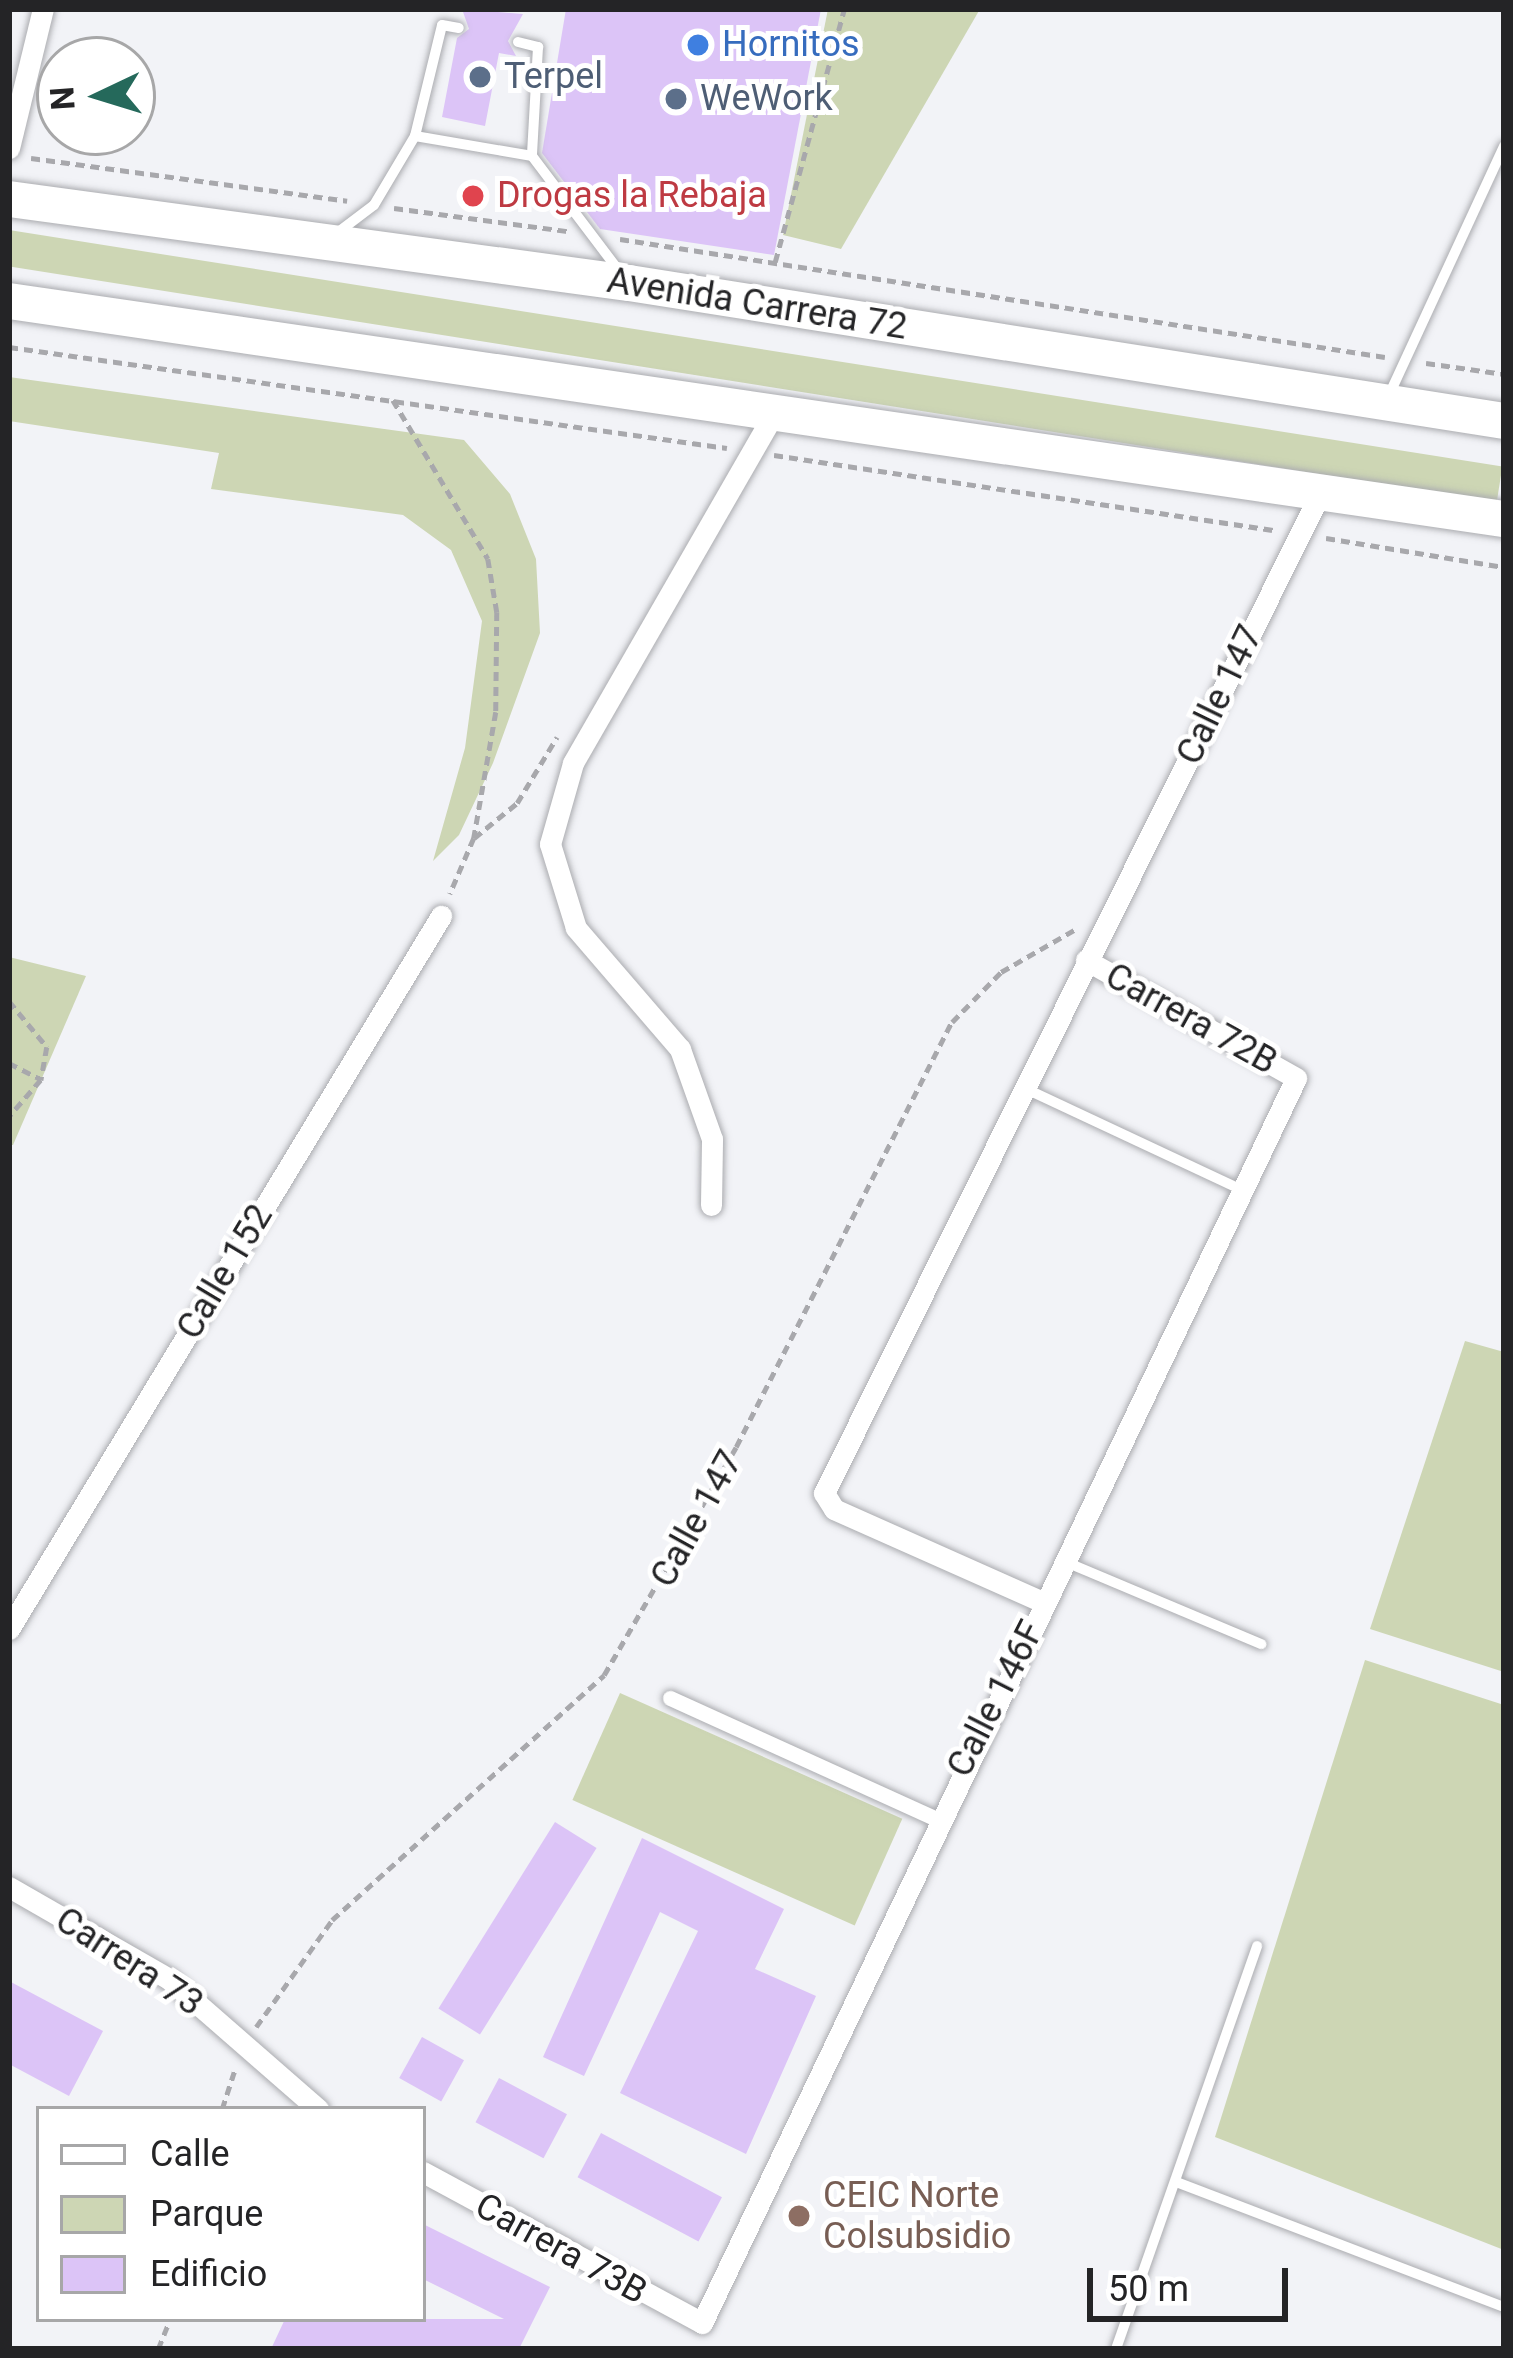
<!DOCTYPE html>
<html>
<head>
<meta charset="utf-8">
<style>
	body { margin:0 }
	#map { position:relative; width:1513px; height:2358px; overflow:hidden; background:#f2f3f7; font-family:Roboto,sans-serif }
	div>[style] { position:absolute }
	.green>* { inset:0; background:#cdd6b4; transform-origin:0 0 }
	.building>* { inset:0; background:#dcc4f7; transform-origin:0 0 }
	.path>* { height:4.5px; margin-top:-2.25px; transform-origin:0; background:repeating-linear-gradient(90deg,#a8a8ac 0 9px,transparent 0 15px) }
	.roads { filter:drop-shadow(0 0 3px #abacb0) drop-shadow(0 0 3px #abacb0) }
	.service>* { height:10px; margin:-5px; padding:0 5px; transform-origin:5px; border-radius:5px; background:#fff }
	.pedestrian>* { height:15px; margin:-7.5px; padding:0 7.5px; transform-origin:7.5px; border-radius:7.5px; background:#fff }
	.minor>* { height:21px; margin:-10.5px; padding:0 10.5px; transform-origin:10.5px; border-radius:10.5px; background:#fff }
	.trunk>* { height:36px; margin:-18px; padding:0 18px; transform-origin:18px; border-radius:18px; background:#fff }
	.dots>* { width:33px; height:33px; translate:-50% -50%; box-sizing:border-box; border:6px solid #fff; border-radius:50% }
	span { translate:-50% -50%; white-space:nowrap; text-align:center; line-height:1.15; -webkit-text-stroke:10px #fff; paint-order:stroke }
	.shop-label { font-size:36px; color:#366cbe }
	.left { translate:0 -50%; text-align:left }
	.service-label { font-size:36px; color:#4e5e75 }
	.health-label { font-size:36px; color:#be3a42 }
	.street-label { font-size:36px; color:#242426 }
	.education-label { font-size:36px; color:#785e54 }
	.frame { position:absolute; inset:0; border:12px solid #242426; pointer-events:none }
	.legend { position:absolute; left:36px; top:2106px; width:390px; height:216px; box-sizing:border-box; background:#fff; border:3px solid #a7a7a8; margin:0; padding:15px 21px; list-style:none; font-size:36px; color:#242426 }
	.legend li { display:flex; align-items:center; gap:24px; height:60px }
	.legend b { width:60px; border:3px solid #a7a7a8 }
	.north { position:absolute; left:36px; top:36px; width:120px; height:120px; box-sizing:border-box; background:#fff; border:3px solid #a7a7a8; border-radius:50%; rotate:266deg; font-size:33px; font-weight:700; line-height:48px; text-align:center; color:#242426 }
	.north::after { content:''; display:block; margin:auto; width:42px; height:54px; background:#25695b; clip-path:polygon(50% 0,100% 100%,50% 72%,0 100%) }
	.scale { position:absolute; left:1087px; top:2268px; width:201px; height:54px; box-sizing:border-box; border:6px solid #242426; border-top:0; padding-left:15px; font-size:36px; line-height:42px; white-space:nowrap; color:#242426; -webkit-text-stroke:9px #fff; paint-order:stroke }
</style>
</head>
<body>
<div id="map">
	<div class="green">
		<i style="clip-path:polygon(828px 9px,980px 9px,841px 249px,783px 235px)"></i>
		<i style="left:9px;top:230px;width:1512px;height:36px;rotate:9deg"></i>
		<i style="clip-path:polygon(9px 377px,464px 440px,510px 494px,536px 559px,540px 633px,493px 763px,459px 835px,433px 861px,465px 748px,482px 621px,451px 550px,403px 515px,211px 489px,219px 453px,9px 421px)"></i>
		<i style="clip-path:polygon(9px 957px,86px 976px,13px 1145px,9px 1145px)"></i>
		<i style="clip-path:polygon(1465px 1341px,1504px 1352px,1504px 1672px,1370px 1629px)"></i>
		<i style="clip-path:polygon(1365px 1660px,1504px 1705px,1504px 2250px,1215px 2137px)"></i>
		<i style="left:620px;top:1693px;width:309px;height:117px;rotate:24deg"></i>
	</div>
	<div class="building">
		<i style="clip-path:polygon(462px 9px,523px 14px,508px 41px,516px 56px,499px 53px,485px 126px,442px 117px,457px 38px,469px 29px)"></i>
		<i style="clip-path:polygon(566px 9px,821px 9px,774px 255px,600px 229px,542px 153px)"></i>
		<i style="left:555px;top:1822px;width:49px;height:220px;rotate:32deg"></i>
		<i style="clip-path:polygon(642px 1838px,784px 1909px,755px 1969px,816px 1996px,746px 2154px,620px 2093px,698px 1931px,660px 1912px,584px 2076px,543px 2057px)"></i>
		<i style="clip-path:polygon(9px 1981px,103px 2031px,69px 2096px,9px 2064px)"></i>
		<i style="left:422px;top:2037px;width:48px;height:47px;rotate:29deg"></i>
		<i style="left:499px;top:2078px;width:77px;height:50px;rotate:28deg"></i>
		<i style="left:601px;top:2133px;width:137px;height:50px;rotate:28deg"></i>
		<i style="clip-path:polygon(423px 2224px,550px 2287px,519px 2349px,271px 2349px,285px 2319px,504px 2319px,423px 2279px)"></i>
	</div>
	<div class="path">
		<i style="left:31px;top:158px;width:319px;rotate:7.7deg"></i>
		<i style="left:394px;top:208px;width:175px;rotate:7.6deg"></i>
		<i style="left:620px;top:239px;width:774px;rotate:8.77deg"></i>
		<i style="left:775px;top:262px;width:262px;rotate:-74.7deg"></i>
		<i style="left:9px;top:347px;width:725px;rotate:8.01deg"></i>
		<i style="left:1426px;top:363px;width:79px;rotate:8deg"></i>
		<i style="left:393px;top:400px;width:185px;rotate:59.1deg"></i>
		<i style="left:488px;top:559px;width:54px;rotate:80.4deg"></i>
		<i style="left:497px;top:612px;width:100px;rotate:90.6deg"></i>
		<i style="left:496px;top:712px;width:128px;rotate:99.9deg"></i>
		<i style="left:474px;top:838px;width:61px;rotate:113.2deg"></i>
		<i style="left:774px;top:455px;width:505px;rotate:8.55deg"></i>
		<i style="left:1326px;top:538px;width:180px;rotate:9.3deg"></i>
		<i style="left:474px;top:838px;width:55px;rotate:-39.1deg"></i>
		<i style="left:517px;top:803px;width:77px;rotate:-58.8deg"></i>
		<i style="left:9px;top:1001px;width:60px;rotate:50.4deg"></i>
		<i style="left:47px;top:1047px;width:34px;rotate:100deg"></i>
		<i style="left:41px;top:1080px;width:49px;rotate:130.9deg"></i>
		<i style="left:9px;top:1063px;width:35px;rotate:27deg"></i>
		<i style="left:256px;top:2027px;width:131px;rotate:-54.6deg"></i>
		<i style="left:332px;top:1920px;width:366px;rotate:-42deg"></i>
		<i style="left:604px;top:1675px;width:263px;rotate:-59.9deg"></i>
		<i style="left:736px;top:1447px;width:477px;rotate:-63.1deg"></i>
		<i style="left:952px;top:1022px;width:70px;rotate:-45.6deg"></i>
		<i style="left:1001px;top:972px;width:84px;rotate:-29.9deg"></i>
		<i style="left:222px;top:2109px;width:42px;rotate:-72deg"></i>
		<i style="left:158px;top:2349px;width:32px;rotate:-68deg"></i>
	</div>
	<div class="roads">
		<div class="service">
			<i style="left:518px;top:42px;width:21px;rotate:14deg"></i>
			<i style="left:538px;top:47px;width:109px;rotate:93.2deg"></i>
			<i style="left:415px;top:136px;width:114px;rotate:-76.3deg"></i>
			<i style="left:442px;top:25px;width:17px;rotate:10deg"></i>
			<i style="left:337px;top:233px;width:46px;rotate:-37.1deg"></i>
			<i style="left:374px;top:205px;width:80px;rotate:-59.3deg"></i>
			<i style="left:415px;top:136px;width:119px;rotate:9.7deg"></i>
			<i style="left:532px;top:156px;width:144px;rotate:52.9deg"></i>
			<i style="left:1389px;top:395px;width:274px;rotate:-65.2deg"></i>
			<i style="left:1022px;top:1087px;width:245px;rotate:25.1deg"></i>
			<i style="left:1066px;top:1562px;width:212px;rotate:22.8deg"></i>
			<i style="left:1179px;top:2183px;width:348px;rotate:20.9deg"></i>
			<i style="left:1116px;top:2349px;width:427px;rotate:-70.7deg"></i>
		</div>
		<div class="pedestrian">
			<i style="left:670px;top:1698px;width:291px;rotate:24.4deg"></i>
		</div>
		<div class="minor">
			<i style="left:9px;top:148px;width:143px;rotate:-76.3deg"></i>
			<i style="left:711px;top:1205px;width:66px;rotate:-89.1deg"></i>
			<i style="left:712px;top:1139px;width:96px;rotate:-109.6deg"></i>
			<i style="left:680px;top:1049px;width:160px;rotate:-130.7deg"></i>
			<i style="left:576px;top:928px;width:88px;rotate:-107.2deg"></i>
			<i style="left:550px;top:844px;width:84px;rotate:-74.1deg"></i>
			<i style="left:573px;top:763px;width:407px;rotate:-60.1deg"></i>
			<i style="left:1045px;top:1603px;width:231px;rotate:-156deg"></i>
			<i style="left:834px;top:1509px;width:19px;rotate:-122deg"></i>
			<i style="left:824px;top:1493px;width:1118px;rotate:-63.6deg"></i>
			<i style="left:9px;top:1629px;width:834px;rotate:-58.79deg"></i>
			<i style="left:9px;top:1887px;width:185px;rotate:29.9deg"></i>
			<i style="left:169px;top:1979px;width:198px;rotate:41.1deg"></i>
			<i style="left:423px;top:2172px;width:317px;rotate:28.4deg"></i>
			<i style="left:702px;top:2323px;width:1379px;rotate:-64.49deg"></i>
			<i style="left:1296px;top:1078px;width:241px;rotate:-150.7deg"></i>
		</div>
		<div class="trunk">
			<i style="left:9px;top:199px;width:626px;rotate:7.72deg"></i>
			<i style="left:629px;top:283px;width:886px;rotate:8.96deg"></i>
			<i style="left:9px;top:301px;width:1511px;rotate:8.3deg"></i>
		</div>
	</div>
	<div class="dots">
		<i style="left:698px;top:45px;background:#3f7fe0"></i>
		<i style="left:480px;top:77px;background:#5c6f8a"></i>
		<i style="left:676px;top:99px;background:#5c6f8a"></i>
		<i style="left:473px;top:196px;background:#e0444e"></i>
		<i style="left:799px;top:2216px;background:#8d6e63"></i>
	</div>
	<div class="shop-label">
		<span class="left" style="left:722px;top:45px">Hornitos</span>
	</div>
	<div class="service-label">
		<span class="left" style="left:504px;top:77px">Terpel</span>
		<span class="left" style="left:700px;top:99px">WeWork</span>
	</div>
	<div class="health-label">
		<span class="left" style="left:497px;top:196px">Drogas la Rebaja</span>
	</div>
	<div class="street-label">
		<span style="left:757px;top:304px;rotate:9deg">Avenida Carrera 72</span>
		<span style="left:1220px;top:695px;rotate:-64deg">Calle 147</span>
		<span style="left:1191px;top:1019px;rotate:29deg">Carrera 72B</span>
		<span style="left:225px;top:1272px;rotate:-59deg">Calle 152</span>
		<span style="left:697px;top:1519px;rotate:-61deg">Calle 147</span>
		<span style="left:996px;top:1699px;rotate:-63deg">Calle 146F</span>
		<span style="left:129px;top:1962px;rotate:33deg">Carrera 73</span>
		<span style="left:561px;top:2249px;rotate:29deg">Carrera 73B</span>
	</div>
	<div class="education-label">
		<span class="left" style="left:823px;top:2216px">CEIC Norte<br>Colsubsidio</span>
	</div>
	<div class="frame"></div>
	<ul class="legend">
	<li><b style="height:15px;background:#fff"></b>Calle</li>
	<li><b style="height:33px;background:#cdd6b4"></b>Parque</li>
	<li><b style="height:33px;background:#dcc4f7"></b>Edificio</li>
	</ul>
	<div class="north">N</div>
	<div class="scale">50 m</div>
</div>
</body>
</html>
